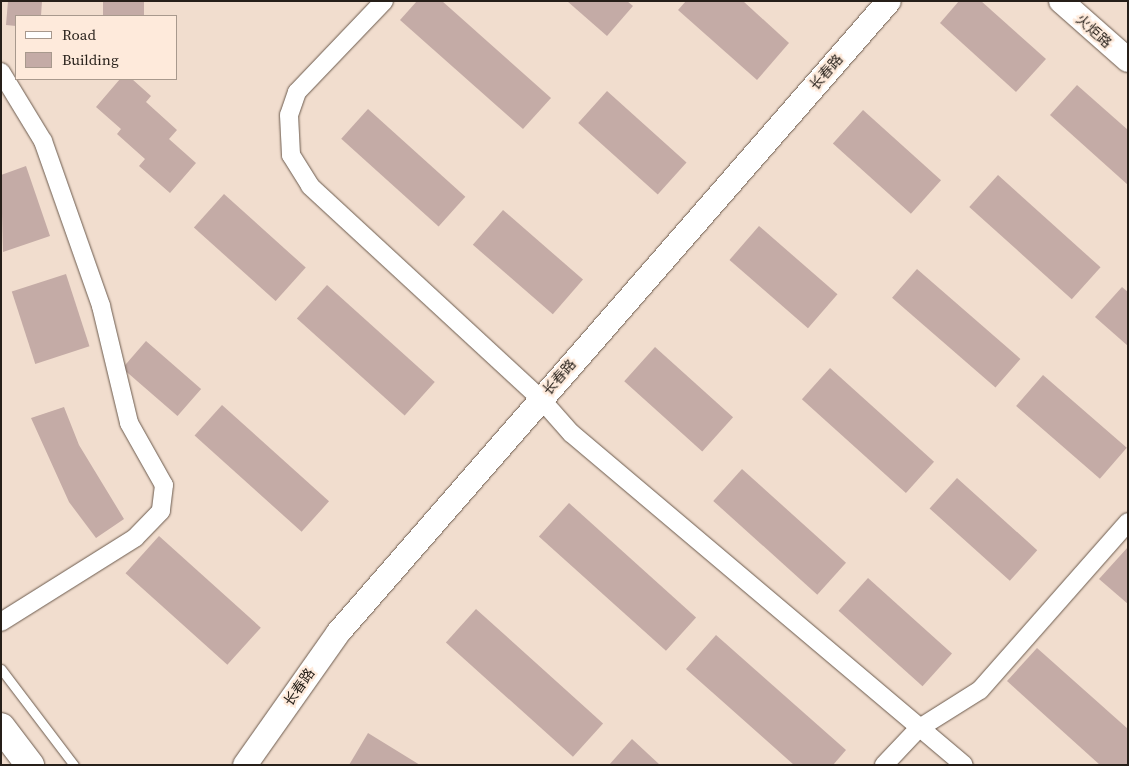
<!DOCTYPE html>
<html>
<head>
<meta charset="utf-8">
<style>
	body { margin:0 }
	#map { position:relative; width:1129px; height:766px; overflow:hidden; background:#f1ddce; font-family:"Source Serif 4","Noto Sans SC",serif }
	div>[style] { position:absolute }
	.building>* { inset:0; background:#c4aba6; transform-origin:0 0 }
	.roads { filter:drop-shadow(0 0 1px #6b5a4d) drop-shadow(0 0 1px #6b5a4d) }
	.lane>* { height:9px; margin:-4.5px; padding:0 4.5px; transform-origin:4.5px; border-radius:4.5px; background:#fff }
	.street>* { height:18px; margin:-9px; padding:0 9px; transform-origin:9px; border-radius:9px; background:#fff }
	.secondary>* { height:24px; margin:-12px; padding:0 12px; transform-origin:12px; border-radius:12px; background:#fff }
	.primary>* { height:28px; margin:-14px; padding:0 14px; transform-origin:14px; border-radius:14px; background:#fff }
	span { translate:-50% -50%; white-space:nowrap; text-align:center; line-height:1.15; -webkit-text-stroke:4.5px #feeadb; paint-order:stroke }
	.street-label { font-size:14px; color:#261f19 }
	.frame { position:absolute; inset:0; border:2px solid #261f19; pointer-events:none }
	.legend { position:absolute; left:15px; top:15px; width:162px; height:65px; box-sizing:border-box; background:#feeadb; border:1px solid #a8998d; margin:0; padding:6px 9px; list-style:none; font-size:15px; color:#261f19 }
	.legend li { display:flex; align-items:center; gap:10px; height:25px }
	.legend b { width:25px; border:1px solid #a8998d }
</style>
</head>
<body>
<div id="map">
	<div class="building">
		<i style="clip-path:polygon(8px 1px,42px 1px,41px 16px,16px 16px,16px 26px,6px 25px)"></i>
		<i style="left:103px;top:1px;width:41px;height:15px"></i>
		<i style="clip-path:polygon(417px 1px,442px 1px,551px 98px,523px 129px,400px 20px)"></i>
		<i style="clip-path:polygon(567px 1px,627px 1px,633px 6px,607px 36px)"></i>
		<i style="clip-path:polygon(686px 1px,743px 1px,789px 43px,757px 80px,678px 10px)"></i>
		<i style="clip-path:polygon(959px 1px,981px 1px,1046px 59px,1016px 92px,940px 23px)"></i>
		<i style="clip-path:polygon(120px 79px,132px 79px,151px 96px,146px 102px,177px 130px,169px 139px,196px 163px,170px 193px,139px 166px,145px 159px,117px 134px,121px 129px,96px 107px)"></i>
		<i style="clip-path:polygon(1077px 85px,1128px 130px,1128px 185px,1050px 115px)"></i>
		<i style="left:607px;top:91px;width:107px;height:43px;rotate:42deg"></i>
		<i style="left:368px;top:109px;width:131px;height:40px;rotate:42deg"></i>
		<i style="left:863px;top:110px;width:105px;height:45px;rotate:42deg"></i>
		<i style="clip-path:polygon(26px 166px,50px 236px,3px 252px,1px 175px)"></i>
		<i style="left:998px;top:175px;width:138px;height:43px;rotate:42deg"></i>
		<i style="left:224px;top:194px;width:110px;height:45px;rotate:42deg"></i>
		<i style="left:503px;top:210px;width:106px;height:46px;rotate:41deg"></i>
		<i style="left:759px;top:226px;width:104px;height:45px;rotate:41deg"></i>
		<i style="left:917px;top:269px;width:137px;height:38px;rotate:41deg"></i>
		<i style="left:66px;top:274px;width:76px;height:57px;rotate:72deg"></i>
		<i style="left:327px;top:285px;width:145px;height:45px;rotate:42deg"></i>
		<i style="clip-path:polygon(1122px 287px,1128px 292px,1128px 346px,1095px 317px)"></i>
		<i style="left:146px;top:341px;width:73px;height:36px;rotate:41deg"></i>
		<i style="left:655px;top:347px;width:105px;height:46px;rotate:42deg"></i>
		<i style="left:830px;top:368px;width:140px;height:42px;rotate:42deg"></i>
		<i style="left:1043px;top:375px;width:111px;height:41px;rotate:41deg"></i>
		<i style="left:222px;top:405px;width:144px;height:41px;rotate:42deg"></i>
		<i style="clip-path:polygon(64px 407px,79px 445px,124px 519px,96px 538px,69px 502px,31px 418px)"></i>
		<i style="left:742px;top:469px;width:140px;height:43px;rotate:42deg"></i>
		<i style="left:957px;top:478px;width:108px;height:41px;rotate:42deg"></i>
		<i style="left:569px;top:503px;width:171px;height:45px;rotate:42deg"></i>
		<i style="left:159px;top:536px;width:137px;height:50px;rotate:42deg"></i>
		<i style="clip-path:polygon(1128px 547px,1128px 604px,1099px 579px)"></i>
		<i style="left:868px;top:578px;width:113px;height:44px;rotate:42deg"></i>
		<i style="left:476px;top:609px;width:171px;height:45px;rotate:42deg"></i>
		<i style="clip-path:polygon(716px 635px,846px 750px,833px 765px,794px 765px,686px 669px)"></i>
		<i style="clip-path:polygon(1037px 648px,1128px 729px,1128px 765px,1100px 765px,1007px 681px)"></i>
		<i style="clip-path:polygon(368px 733px,420px 765px,349px 765px)"></i>
		<i style="clip-path:polygon(632px 739px,660px 765px,609px 765px)"></i>
	</div>
	<div class="roads">
		<div class="lane">
			<i style="left:1px;top:669px;width:121px;rotate:52.8deg"></i>
		</div>
		<div class="street">
			<i style="left:384px;top:1px;width:126px;rotate:133.7deg"></i>
			<i style="left:297px;top:92px;width:24px;rotate:109deg"></i>
			<i style="left:289px;top:115px;width:40px;rotate:87.1deg"></i>
			<i style="left:291px;top:155px;width:36px;rotate:58deg"></i>
			<i style="left:310px;top:186px;width:313px;rotate:42.7deg"></i>
			<i style="left:540px;top:398px;width:47px;rotate:48.5deg"></i>
			<i style="left:571px;top:433px;width:514px;rotate:40.19deg"></i>
			<i style="left:1px;top:72px;width:81px;rotate:58.7deg"></i>
			<i style="left:43px;top:141px;width:175px;rotate:70.6deg"></i>
			<i style="left:101px;top:306px;width:120px;rotate:76.5deg"></i>
			<i style="left:129px;top:423px;width:71px;rotate:60.6deg"></i>
			<i style="left:164px;top:485px;width:26px;rotate:97deg"></i>
			<i style="left:161px;top:511px;width:37px;rotate:134deg"></i>
			<i style="left:135px;top:538px;width:158px;rotate:147.9deg"></i>
			<i style="left:884px;top:765px;width:50px;rotate:-46.6deg"></i>
			<i style="left:918px;top:729px;width:73px;rotate:-32.2deg"></i>
			<i style="left:980px;top:690px;width:224px;rotate:-48.6deg"></i>
		</div>
		<div class="secondary">
			<i style="left:1061px;top:1px;width:89px;rotate:41.4deg"></i>
			<i style="left:245px;top:765px;width:161px;rotate:-54.8deg"></i>
			<i style="left:338px;top:633px;width:838px;rotate:-48.92deg"></i>
		</div>
		<div class="primary">
			<i style="left:1px;top:727px;width:48px;rotate:52.7deg"></i>
		</div>
	</div>
	<div class="street-label">
		<span style="left:1094px;top:31px;rotate:41deg">火炬路</span>
		<span style="left:826px;top:72px;rotate:-49deg">长春路</span>
		<span style="left:559px;top:377px;rotate:-49deg">长春路</span>
		<span style="left:299px;top:687px;rotate:-55deg">长春路</span>
	</div>
	<div class="frame"></div>
	<ul class="legend">
	<li><b style="height:6px;background:#fff"></b>Road</li>
	<li><b style="height:14px;background:#c4aba6"></b>Building</li>
	</ul>
</div>
</body>
</html>
